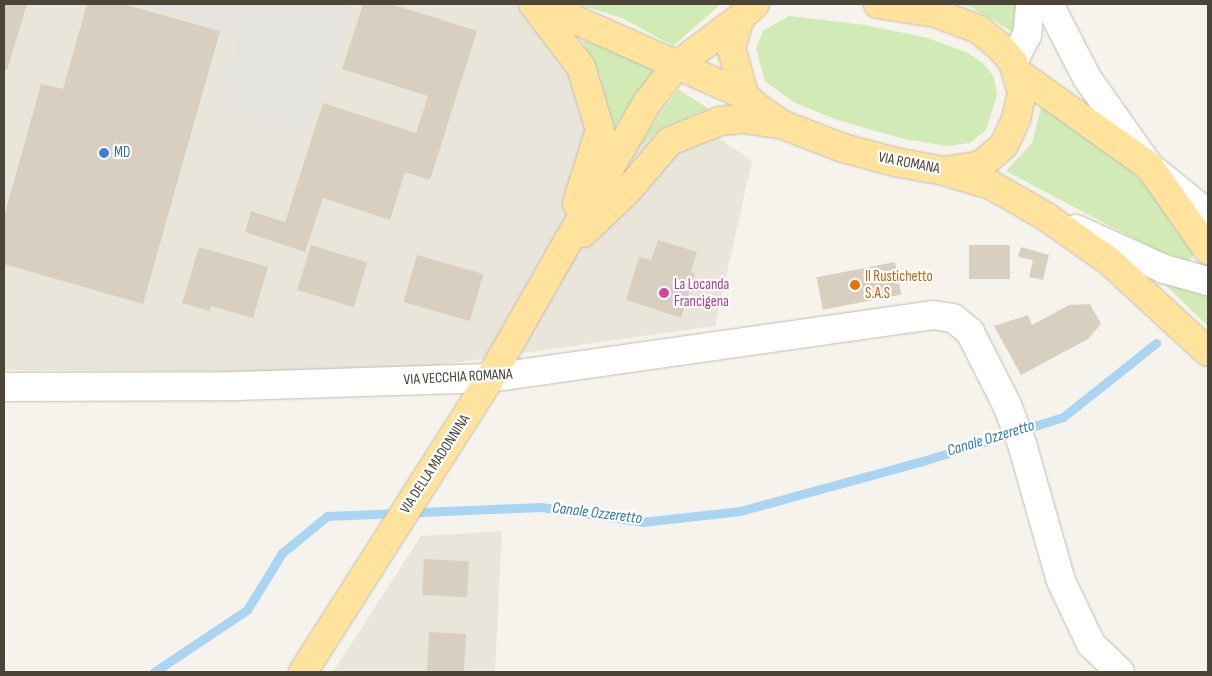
<!DOCTYPE html>
<html>
<head>
<meta charset="utf-8">
<style>
	body { margin:0 }
	#map { position:relative; width:1212px; height:676px; overflow:hidden; background:#f6f3ec; font-family:"Sofia Sans Condensed",sans-serif }
	div>[style] { position:absolute }
	.residential>* { inset:0; background:#eae5da }
	.green>* { inset:0; background:#d2eab5 }
	.parking>* { inset:0; background:#e5e3e0 }
	.stream>* { height:9px; margin:-4.5px; padding:0 4.5px; transform-origin:4.5px; border-radius:4.5px; background:#a9d4f2 }
	.building>* { inset:0; background:#d8cfc1; transform-origin:0 0 }
	.roads { filter:drop-shadow(0 0 1px #c2bbae) drop-shadow(0 0 1px #c2bbae) }
	.minor>* { height:28px; margin:-14px; padding:0 14px; transform-origin:14px; border-radius:14px; background:#fff }
	.major>* { height:28px; margin:-14px; padding:0 14px; transform-origin:14px; border-radius:14px; background:#ffe39c }
	.dots>* { width:14px; height:14px; translate:-50% -50%; box-sizing:border-box; border:2px solid #fff; border-radius:50% }
	span { translate:-50% -50%; white-space:nowrap; text-align:center; line-height:1.15; -webkit-text-stroke:4.5px #fff; paint-order:stroke }
	.shop-label { font-size:15px; color:#366cbe }
	.left { translate:0 -50%; text-align:left }
	.street-label { font-size:15px; color:#4b4439 }
	.food-label { font-size:15px; color:#c56008 }
	.hotel-label { font-size:15px; color:#b23c85 }
	.water-label { font-size:16px; color:#2e7ab2; font-style:italic }
	.frame { position:absolute; inset:0; border:5px solid #4b4439; pointer-events:none }
</style>
</head>
<body>
<div id="map">
	<div class="residential">
		<i style="clip-path:polygon(4px 4px,521px 4px,752px 161px,715px 326px,389px 372px,4px 370px)"></i>
		<i style="clip-path:polygon(502px 531px,495px 672px,333px 672px,421px 536px)"></i>
	</div>
	<div class="green">
		<i style="clip-path:polygon(578px 4px,721px 4px,673px 46px,624px 19px)"></i>
		<i style="clip-path:polygon(961px 4px,1017px 4px,1014px 33px,971px 7px)"></i>
		<i style="clip-path:polygon(789px 16px,865px 25px,928px 38px,968px 53px,984px 64px,994px 77px,997px 95px,986px 130px,970px 143px,948px 146px,904px 139px,837px 120px,793px 102px,765px 81px,756px 49px,763px 31px)"></i>
		<i style="clip-path:polygon(581px 39px,656px 68px,611px 131px,601px 75px)"></i>
		<i style="clip-path:polygon(678px 89px,709px 109px,662px 127px,635px 151px)"></i>
		<i style="clip-path:polygon(1044px 95px,1096px 134px,1146px 186px,1194px 254px,1189px 261px,1155px 250px,1006px 171px,1032px 143px)"></i>
		<i style="clip-path:polygon(1159px 279px,1208px 294px,1208px 326px)"></i>
	</div>
	<div class="parking">
		<i style="clip-path:polygon(136px 4px,351px 4px,307px 135px,220px 106px,240px 35px)"></i>
	</div>
	<div class="stream">
		<i style="left:154px;top:672px;width:112px;rotate:-33.7deg"></i>
		<i style="left:247px;top:610px;width:67px;rotate:-58.4deg"></i>
		<i style="left:282px;top:553px;width:58px;rotate:-39.4deg"></i>
		<i style="left:327px;top:516px;width:214px;rotate:-2.4deg"></i>
		<i style="left:541px;top:507px;width:102px;rotate:8.4deg"></i>
		<i style="left:642px;top:522px;width:99px;rotate:-6.4deg"></i>
		<i style="left:740px;top:511px;width:190px;rotate:-15.3deg"></i>
		<i style="left:923px;top:461px;width:147px;rotate:-17.4deg"></i>
		<i style="left:1063px;top:417px;width:119px;rotate:-38.5deg"></i>
	</div>
	<div class="building">
		<i style="clip-path:polygon(4px 4px,27px 4px,7px 70px,4px 69px)"></i>
		<i style="clip-path:polygon(87px 4px,123px 4px,220px 31px,143px 304px,4px 264px,4px 217px,41px 84px,63px 89px)"></i>
		<i style="clip-path:polygon(363px 4px,391px 4px,477px 31px,430px 180px,405px 172px,390px 220px,323px 198px,305px 252px,245px 232px,251px 211px,285px 222px,323px 103px,416px 133px,428px 96px,342px 69px)"></i>
		<i style="clip-path:polygon(658px 240px,697px 252px,691px 272px,695px 274px,681px 318px,626px 300px,639px 257px,651px 260px)"></i>
		<i style="left:311px;top:245px;width:59px;height:47px;rotate:17deg"></i>
		<i style="left:969px;top:245px;width:41px;height:34px"></i>
		<i style="clip-path:polygon(199px 247px,268px 267px,253px 318px,211px 306px,210px 311px,182px 303px)"></i>
		<i style="clip-path:polygon(1021px 247px,1049px 255px,1043px 280px,1029px 277px,1033px 260px,1018px 257px)"></i>
		<i style="left:417px;top:255px;width:69px;height:49px;rotate:16deg"></i>
		<i style="left:895px;top:262px;width:33px;height:80px;rotate:79deg"></i>
		<i style="clip-path:polygon(1090px 304px,1101px 324px,1088px 339px,1021px 375px,994px 326px,1028px 315px,1032px 325px,1069px 305px)"></i>
		<i style="left:424px;top:559px;width:45px;height:36px;rotate:3deg"></i>
		<i style="left:429px;top:632px;width:37px;height:40px;rotate:3deg"></i>
	</div>
	<div class="roads">
		<div class="minor">
			<i style="left:1049px;top:4px;width:83px;rotate:62.8deg"></i>
			<i style="left:1087px;top:78px;width:108px;rotate:54.8deg"></i>
			<i style="left:1149px;top:166px;width:76px;rotate:39.1deg"></i>
			<i style="left:1013px;top:62px;width:30px;rotate:-63deg"></i>
			<i style="left:1027px;top:35px;width:31px;rotate:-84deg"></i>
			<i style="left:1076px;top:229px;width:97px;rotate:24.4deg"></i>
			<i style="left:1164px;top:269px;width:46px;rotate:15.3deg"></i>
			<i style="left:4px;top:387px;width:233px;rotate:-0.2deg"></i>
			<i style="left:237px;top:386px;width:253px;rotate:-1.8deg"></i>
			<i style="left:490px;top:378px;width:447px;rotate:-8.1deg"></i>
			<i style="left:933px;top:315px;width:20px;rotate:9deg"></i>
			<i style="left:953px;top:318px;width:22px;rotate:39deg"></i>
			<i style="left:970px;top:332px;width:82px;rotate:63.1deg"></i>
			<i style="left:1007px;top:405px;width:42px;rotate:69deg"></i>
			<i style="left:1022px;top:444px;width:142px;rotate:74.1deg"></i>
			<i style="left:1061px;top:581px;width:70px;rotate:64.5deg"></i>
			<i style="left:1091px;top:644px;width:40px;rotate:44deg"></i>
		</div>
		<div class="major">
			<i style="left:533px;top:4px;width:79px;rotate:52.7deg"></i>
			<i style="left:581px;top:67px;width:66px;rotate:73.2deg"></i>
			<i style="left:600px;top:130px;width:77px;rotate:107.5deg"></i>
			<i style="left:540px;top:4px;width:223px;rotate:24deg"></i>
			<i style="left:755px;top:4px;width:21px;rotate:137deg"></i>
			<i style="left:740px;top:18px;width:30px;rotate:107deg"></i>
			<i style="left:731px;top:47px;width:50px;rotate:74.8deg"></i>
			<i style="left:744px;top:95px;width:19px;rotate:43deg"></i>
			<i style="left:758px;top:108px;width:30px;rotate:34deg"></i>
			<i style="left:783px;top:125px;width:64px;rotate:21deg"></i>
			<i style="left:843px;top:148px;width:54px;rotate:15.1deg"></i>
			<i style="left:895px;top:162px;width:50px;rotate:10.4deg"></i>
			<i style="left:944px;top:171px;width:37px;rotate:-9deg"></i>
			<i style="left:981px;top:165px;width:30px;rotate:-41deg"></i>
			<i style="left:1004px;top:145px;width:29px;rotate:-65deg"></i>
			<i style="left:1016px;top:119px;width:28px;rotate:-77deg"></i>
			<i style="left:1022px;top:92px;width:31px;rotate:-107deg"></i>
			<i style="left:1013px;top:62px;width:21px;rotate:-131deg"></i>
			<i style="left:999px;top:46px;width:27px;rotate:-141deg"></i>
			<i style="left:978px;top:29px;width:46px;rotate:-159.6deg"></i>
			<i style="left:935px;top:13px;width:58px;rotate:-171deg"></i>
			<i style="left:1018px;top:73px;width:161px;rotate:35.4deg"></i>
			<i style="left:1149px;top:166px;width:103px;rotate:54.9deg"></i>
			<i style="left:950px;top:173px;width:43px;rotate:16.3deg"></i>
			<i style="left:991px;top:185px;width:62px;rotate:29.9deg"></i>
			<i style="left:1045px;top:216px;width:78px;rotate:35.1deg"></i>
			<i style="left:1109px;top:261px;width:134px;rotate:42.6deg"></i>
			<i style="left:583px;top:233px;width:62px;rotate:-43.7deg"></i>
			<i style="left:628px;top:190px;width:65px;rotate:-49.4deg"></i>
			<i style="left:670px;top:141px;width:54px;rotate:-21.8deg"></i>
			<i style="left:720px;top:121px;width:23px;rotate:-5deg"></i>
			<i style="left:743px;top:119px;width:36px;rotate:8deg"></i>
			<i style="left:303px;top:672px;width:348px;rotate:-57.5deg"></i>
			<i style="left:490px;top:378px;width:317px;rotate:-60.3deg"></i>
			<i style="left:647px;top:103px;width:47px;rotate:-51.9deg"></i>
			<i style="left:676px;top:66px;width:80px;rotate:-36.9deg"></i>
		</div>
	</div>
	<div class="dots">
		<i style="left:104px;top:153px;background:#3f7fe0"></i>
		<i style="left:855px;top:285px;background:#e8710a"></i>
		<i style="left:664px;top:293px;background:#d1479c"></i>
	</div>
	<div class="shop-label">
		<span class="left" style="left:114px;top:153px">MD</span>
	</div>
	<div class="street-label">
		<span style="left:909px;top:163px;rotate:11deg">VIA ROMANA</span>
		<span style="left:458px;top:377px;rotate:-3deg">VIA VECCHIA ROMANA</span>
		<span style="left:435px;top:464px;rotate:-57deg">VIA DELLA MADONNINA</span>
	</div>
	<div class="food-label">
		<span class="left" style="left:865px;top:285px">Il Rustichetto<br>S.A.S</span>
	</div>
	<div class="hotel-label">
		<span class="left" style="left:674px;top:293px">La Locanda<br>Francigena</span>
	</div>
	<div class="water-label">
		<span style="left:991px;top:439px;rotate:-17deg">Canale Ozzeretto</span>
		<span style="left:597px;top:514px;rotate:7deg">Canale Ozzeretto</span>
	</div>
	<div class="frame"></div>
</div>
</body>
</html>
